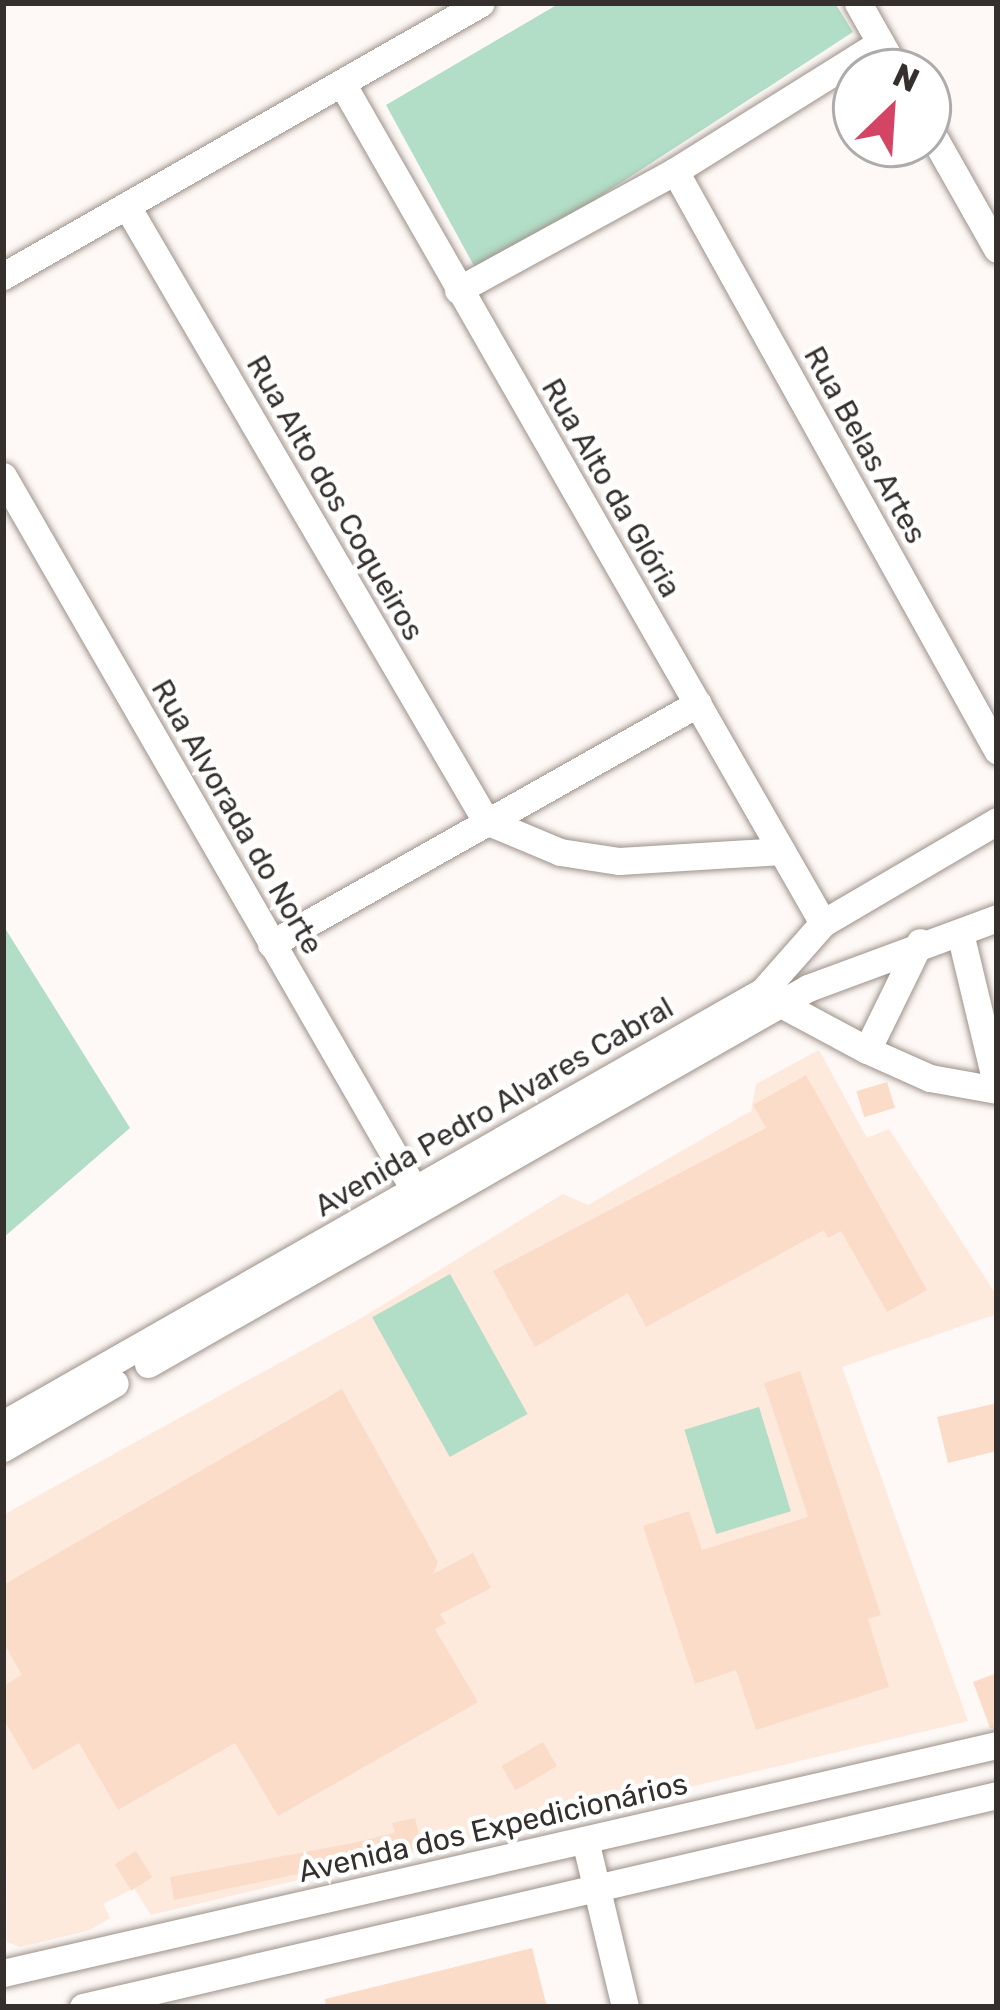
<!DOCTYPE html>
<html>
<head>
<meta charset="utf-8">
<style>
	body { margin:0 }
	#map { position:relative; width:1000px; height:2010px; overflow:hidden; background:#fef9f6; font-family:Rubik,sans-serif }
	div>[style] { position:absolute }
	.built>* { inset:0; background:#fee9dd }
	.green>* { inset:0; background:#b2ddc6; transform-origin:0 0 }
	.building>* { inset:0; background:#fbdcc9; transform-origin:0 0 }
	.roads { filter:drop-shadow(0 0 3px #9e928b) drop-shadow(0 0 3px #9e928b) }
	.minor>* { height:27px; margin:-13.5px; padding:0 13.5px; transform-origin:13.5px; border-radius:13.5px; background:#fff }
	span { translate:-50% -50%; white-space:nowrap; text-align:center; line-height:1.15; -webkit-text-stroke:9px #fff; paint-order:stroke }
	.street-label { font-size:30px; color:#35302d }
	.frame { position:absolute; inset:0; border:6px solid #35302d; pointer-events:none }
	.north { position:absolute; left:832px; top:48px; width:120px; height:120px; box-sizing:border-box; background:#fff; border:3px solid #aeacab; border-radius:50%; rotate:25deg; font-size:33px; font-weight:700; line-height:48px; text-align:center; color:#35302d }
	.north::after { content:''; display:block; margin:auto; width:42px; height:54px; background:#d34465; clip-path:polygon(50% 0,100% 100%,50% 72%,0 100%) }
</style>
</head>
<body>
<div id="map">
	<div class="built">
		<i style="clip-path:polygon(819px 1050px,867px 1138px,889px 1129px,997px 1296px,997px 1314px,842px 1367px,968px 1721px,151px 1915px,134px 1888px,103px 1904px,110px 1918px,90px 1930px,20px 1947px,7px 1942px,3px 1515px,363px 1317px,563px 1194px,588px 1205px,751px 1111px,756px 1084px)"></i>
	</div>
	<div class="green">
		<i style="clip-path:polygon(560px 3px,835px 3px,853px 32px,479px 275px,386px 105px)"></i>
		<i style="clip-path:polygon(3px 925px,130px 1128px,3px 1238px)"></i>
		<i style="left:450px;top:1274px;width:160px;height:89px;rotate:61deg"></i>
		<i style="left:759px;top:1407px;width:109px;height:78px;rotate:73deg"></i>
	</div>
	<div class="building">
		<i style="clip-path:polygon(806px 1075px,927px 1290px,887px 1312px,841px 1231px,828px 1238px,824px 1230px,646px 1327px,628px 1293px,535px 1347px,493px 1271px,766px 1128px,753px 1105px)"></i>
		<i style="left:887px;top:1082px;width:27px;height:32px;rotate:73deg"></i>
		<i style="clip-path:polygon(800px 1371px,881px 1615px,868px 1619px,889px 1687px,756px 1730px,736px 1670px,695px 1684px,643px 1526px,689px 1511px,702px 1550px,808px 1517px,764px 1383px)"></i>
		<i style="clip-path:polygon(342px 1389px,438px 1562px,433px 1574px,473px 1553px,491px 1588px,440px 1614px,446px 1623px,435px 1629px,478px 1702px,278px 1816px,235px 1743px,118px 1810px,79px 1743px,33px 1770px,3px 1718px,3px 1686px,22px 1675px,3px 1642px,3px 1585px)"></i>
		<i style="clip-path:polygon(997px 1403px,997px 1451px,948px 1463px,937px 1417px)"></i>
		<i style="clip-path:polygon(997px 1673px,997px 1727px,990px 1728px,973px 1682px)"></i>
		<i style="left:543px;top:1742px;width:28px;height:48px;rotate:60deg"></i>
		<i style="clip-path:polygon(415px 1818px,422px 1848px,174px 1900px,170px 1877px,348px 1844px,395px 1833px,392px 1823px)"></i>
		<i style="left:136px;top:1851px;width:31px;height:25px;rotate:58deg"></i>
		<i style="clip-path:polygon(532px 1948px,547px 2007px,326px 2007px,325px 1999px)"></i>
	</div>
	<div class="roads">
		<div class="minor">
			<i style="left:858px;top:3px;width:79px;rotate:60.5deg"></i>
			<i style="left:343px;top:85px;width:966px;rotate:60.2deg"></i>
			<i style="left:928px;top:127px;width:140px;rotate:60.5deg"></i>
			<i style="left:675px;top:171px;width:663px;rotate:60.92deg"></i>
			<i style="left:128px;top:208px;width:710px;rotate:59.71deg"></i>
			<i style="left:486px;top:821px;width:80px;rotate:22.7deg"></i>
			<i style="left:560px;top:852px;width:60px;rotate:8.7deg"></i>
			<i style="left:619px;top:861px;width:163px;rotate:-3.5deg"></i>
			<i style="left:3px;top:276px;width:550px;rotate:-29.73deg"></i>
			<i style="left:458px;top:290px;width:247px;rotate:-28.7deg"></i>
			<i style="left:675px;top:171px;width:242px;rotate:-32deg"></i>
			<i style="left:3px;top:476px;width:841px;rotate:60.05deg"></i>
			<i style="left:960px;top:933px;width:158px;rotate:76.5deg"></i>
			<i style="left:271px;top:944px;width:490px;rotate:-29.4deg"></i>
			<i style="left:770px;top:998px;width:110px;rotate:28.2deg"></i>
			<i style="left:867px;top:1050px;width:120px;rotate:-63.9deg"></i>
			<i style="left:867px;top:1050px;width:69px;rotate:24deg"></i>
			<i style="left:930px;top:1078px;width:68px;rotate:10.2deg"></i>
			<i style="left:148px;top:1364px;width:760px;rotate:-29.67deg"></i>
			<i style="left:808px;top:988px;width:202px;rotate:-20.3deg"></i>
			<i style="left:3px;top:1424px;width:875px;rotate:-29.67deg"></i>
			<i style="left:763px;top:991px;width:91px;rotate:-48.6deg"></i>
			<i style="left:823px;top:923px;width:202px;rotate:-30.4deg"></i>
			<i style="left:3px;top:1448px;width:129px;rotate:-30.1deg"></i>
			<i style="left:585px;top:1840px;width:172px;rotate:76.5deg"></i>
			<i style="left:3px;top:1973px;width:1020px;rotate:-12.92deg"></i>
			<i style="left:83px;top:2007px;width:938px;rotate:-13.06deg"></i>
		</div>
	</div>
	<div class="street-label">
		<span style="left:865px;top:445px;rotate:61deg">Rua Belas Artes</span>
		<span style="left:611px;top:488px;rotate:60deg">Rua Alto da Glória</span>
		<span style="left:335px;top:498px;rotate:60deg">Rua Alto dos Coqueiros</span>
		<span style="left:237px;top:817px;rotate:60deg">Rua Alvorada do Norte</span>
		<span style="left:494px;top:1107px;rotate:-30deg">Avenida Pedro Alvares Cabral</span>
		<span style="left:493px;top:1828px;rotate:-13deg">Avenida dos Expedicionários</span>
	</div>
	<div class="frame"></div>
	<div class="north">N</div>
</div>
</body>
</html>
